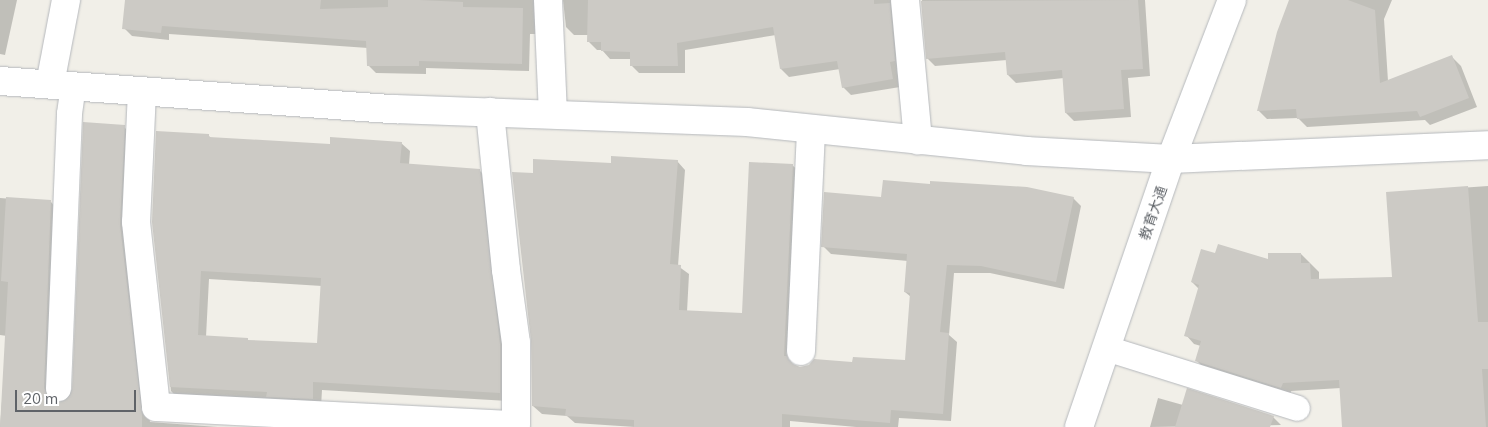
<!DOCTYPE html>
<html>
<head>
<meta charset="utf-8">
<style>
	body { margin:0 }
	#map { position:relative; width:1488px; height:427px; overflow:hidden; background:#f1efe8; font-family:Mulish,"Noto Sans JP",sans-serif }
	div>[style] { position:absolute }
	.shadow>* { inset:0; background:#0003 }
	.building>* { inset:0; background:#cccac5 }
	.roads { filter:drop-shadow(0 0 1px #b5b8bc) drop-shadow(0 0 1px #b5b8bc) }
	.service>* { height:25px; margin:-12.5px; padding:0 12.5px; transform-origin:12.5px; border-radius:12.5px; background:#fff }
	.minor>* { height:28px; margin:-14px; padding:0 14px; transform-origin:14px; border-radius:14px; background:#fff }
	.tertiary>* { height:28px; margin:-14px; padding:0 14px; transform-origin:14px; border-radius:14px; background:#fff }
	span { translate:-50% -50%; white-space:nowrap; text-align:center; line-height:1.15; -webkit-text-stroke:4px #fff; paint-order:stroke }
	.street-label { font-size:14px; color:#5f6368 }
	.scale { position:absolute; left:15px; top:390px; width:121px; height:22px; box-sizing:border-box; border:2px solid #5f6368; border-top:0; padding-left:6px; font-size:15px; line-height:18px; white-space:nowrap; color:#5f6368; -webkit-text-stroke:4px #fff; paint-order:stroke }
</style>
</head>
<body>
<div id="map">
	<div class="shadow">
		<i style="clip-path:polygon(0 0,17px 0,5px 55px,0 54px)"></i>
		<i style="clip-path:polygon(126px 0,543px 0,541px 34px,530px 34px,529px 71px,426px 68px,426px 74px,376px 73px,368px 65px,368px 48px,169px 34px,169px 40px,132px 36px,124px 28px)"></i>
		<i style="clip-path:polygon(563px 0,900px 0,902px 69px,897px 69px,900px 87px,851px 95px,843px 87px,840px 69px,789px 77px,781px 69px,776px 35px,685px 50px,685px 73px,639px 73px,631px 65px,631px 59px,610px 59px,602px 50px,597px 50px,589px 42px,589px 35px,574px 35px,566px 27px)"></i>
		<i style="clip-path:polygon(922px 0,1145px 0,1150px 76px,1128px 78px,1131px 117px,1074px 121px,1066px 113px,1064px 78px,1016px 83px,1008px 75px,1007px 60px,935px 66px,927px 58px)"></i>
		<i style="clip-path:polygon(1290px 0,1392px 0,1384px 19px,1388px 81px,1452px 57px,1461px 66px,1477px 107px,1430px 125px,1425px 120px,1307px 127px,1298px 118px,1267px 119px,1258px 110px)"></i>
		<i style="clip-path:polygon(124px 127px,132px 135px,128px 232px,150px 422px,218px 427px,0 427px,7px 336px,0 335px,0 198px,51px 202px,58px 210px,51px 396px,52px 402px,58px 404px,71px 397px)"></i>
		<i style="clip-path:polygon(evenodd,208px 135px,212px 139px,331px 145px,401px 143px,410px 151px,409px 165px,480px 171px,488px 179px,508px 401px,322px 390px,321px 407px,180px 400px,171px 391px,153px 221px,208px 135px,209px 279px,322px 286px,318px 345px,249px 342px,206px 337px,209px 279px)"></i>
		<i style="clip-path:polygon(677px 161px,685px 170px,678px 266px,689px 274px,687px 312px,744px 314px,792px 165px,801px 173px,791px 363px,795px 366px,800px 368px,906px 362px,911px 297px,905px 292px,908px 261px,831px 254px,823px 246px,882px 198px,1073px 198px,1081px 206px,1064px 289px,990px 273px,954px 273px,949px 335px,957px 342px,951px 421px,899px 418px,898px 427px,856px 427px,790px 421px,790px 427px,635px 427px,575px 423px,567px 416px,542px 414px,533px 406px,534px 175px,612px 164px)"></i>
		<i style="clip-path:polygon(1488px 186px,1488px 427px,1343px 427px,1341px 388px,1291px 391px,1290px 396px,1205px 369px,1197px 361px,1201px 346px,1194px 344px,1186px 335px,1199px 289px,1192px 282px,1216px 255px,1269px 260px,1301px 254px,1319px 272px,1319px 280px,1394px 278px,1388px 193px)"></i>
		<i style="clip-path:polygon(1158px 398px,1183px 405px,1273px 417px,1281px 425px,1150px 427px)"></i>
	</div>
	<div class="building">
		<i style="clip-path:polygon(125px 0,321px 0,320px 9px,388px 7px,388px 0,419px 0,463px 2px,463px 7px,523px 8px,522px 64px,419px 61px,419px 66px,367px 66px,366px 41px,162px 26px,161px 33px,122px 29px)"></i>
		<i style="clip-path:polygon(588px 0,874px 0,874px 4px,890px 3px,895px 61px,890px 62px,893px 79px,842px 88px,837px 61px,780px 69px,773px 27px,677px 43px,678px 66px,630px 66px,630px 52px,601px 51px,601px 42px,587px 42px)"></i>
		<i style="clip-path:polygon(1138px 0,1143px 69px,1121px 70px,1124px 109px,1065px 113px,1062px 70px,1007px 75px,1005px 52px,926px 59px,921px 1px)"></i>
		<i style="clip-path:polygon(1289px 0,1348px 0,1375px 10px,1380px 83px,1452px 55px,1469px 98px,1420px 117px,1417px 111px,1297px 119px,1296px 109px,1257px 111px,1277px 32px)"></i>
		<i style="clip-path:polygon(83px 122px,125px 125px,120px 224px,142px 414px,142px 427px,0 427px,8px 282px,1px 281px,6px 197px,51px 200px,44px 388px,50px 400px,58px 402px,65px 400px,72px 389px)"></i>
		<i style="clip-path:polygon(evenodd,156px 131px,209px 134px,209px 137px,330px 144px,330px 137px,402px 142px,400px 163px,480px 169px,500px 344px,500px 393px,313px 382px,313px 399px,266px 397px,267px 392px,170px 387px,152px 222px,156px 131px,201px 271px,321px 278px,317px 343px,248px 340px,248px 338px,198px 335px,201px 271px)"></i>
		<i style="clip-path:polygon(611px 156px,678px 160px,670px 264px,681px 265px,679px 310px,742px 313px,749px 162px,793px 164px,784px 356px,787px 356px,793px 364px,800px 367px,809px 365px,814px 359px,852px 362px,853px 357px,905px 360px,910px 293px,904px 292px,907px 254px,821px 247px,824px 192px,881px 197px,883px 180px,930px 184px,930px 181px,1027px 187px,1074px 197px,1056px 282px,981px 266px,947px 265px,940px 332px,949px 333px,943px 414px,891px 410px,890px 423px,782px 414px,782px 427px,634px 427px,634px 420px,565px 416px,566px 409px,532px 406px,531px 341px,512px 172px,533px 173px,533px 159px,611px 163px)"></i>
		<i style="clip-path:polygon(1468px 186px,1478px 322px,1488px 322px,1488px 369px,1482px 369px,1486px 427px,1342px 427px,1339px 380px,1283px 383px,1281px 388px,1195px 361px,1201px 341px,1184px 336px,1199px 285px,1191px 282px,1201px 249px,1215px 253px,1218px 244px,1268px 259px,1268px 253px,1301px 253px,1301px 263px,1310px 263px,1311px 279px,1392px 277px,1386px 192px)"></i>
		<i style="clip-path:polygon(1187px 388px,1274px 416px,1270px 427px,1175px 427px)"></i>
	</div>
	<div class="roads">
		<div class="service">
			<i style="left:1106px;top:348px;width:200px;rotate:17.4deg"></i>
			<i style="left:58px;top:388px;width:275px;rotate:-87.7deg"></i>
			<i style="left:69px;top:113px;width:27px;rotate:-82deg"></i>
		</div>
		<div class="minor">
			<i style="left:548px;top:0;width:114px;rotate:87.5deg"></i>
			<i style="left:905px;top:0;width:141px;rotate:84.7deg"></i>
			<i style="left:142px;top:91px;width:131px;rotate:92.6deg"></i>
			<i style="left:136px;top:222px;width:186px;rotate:83.8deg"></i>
			<i style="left:156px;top:407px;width:360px;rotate:2.9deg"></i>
			<i style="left:516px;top:425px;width:82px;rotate:-90deg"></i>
			<i style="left:516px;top:343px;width:74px;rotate:-97.8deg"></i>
			<i style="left:506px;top:270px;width:159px;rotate:-95.8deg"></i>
			<i style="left:801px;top:351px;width:222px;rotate:-87.4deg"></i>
		</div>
		<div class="tertiary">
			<i style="left:0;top:81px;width:396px;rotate:4.1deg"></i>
			<i style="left:395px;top:109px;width:352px;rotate:2.1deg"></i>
			<i style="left:747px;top:122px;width:281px;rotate:5.9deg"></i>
			<i style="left:1026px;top:151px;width:145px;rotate:3.2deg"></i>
			<i style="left:1171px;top:159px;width:317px;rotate:-2.5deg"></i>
			<i style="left:50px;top:84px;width:86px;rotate:-79.2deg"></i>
			<i style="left:1079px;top:427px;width:283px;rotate:-71.1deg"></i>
			<i style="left:1171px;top:159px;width:170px;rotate:-69deg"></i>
		</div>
	</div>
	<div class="street-label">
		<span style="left:1153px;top:213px;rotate:-71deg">教育大通</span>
	</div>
	<div class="scale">20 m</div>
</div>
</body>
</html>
